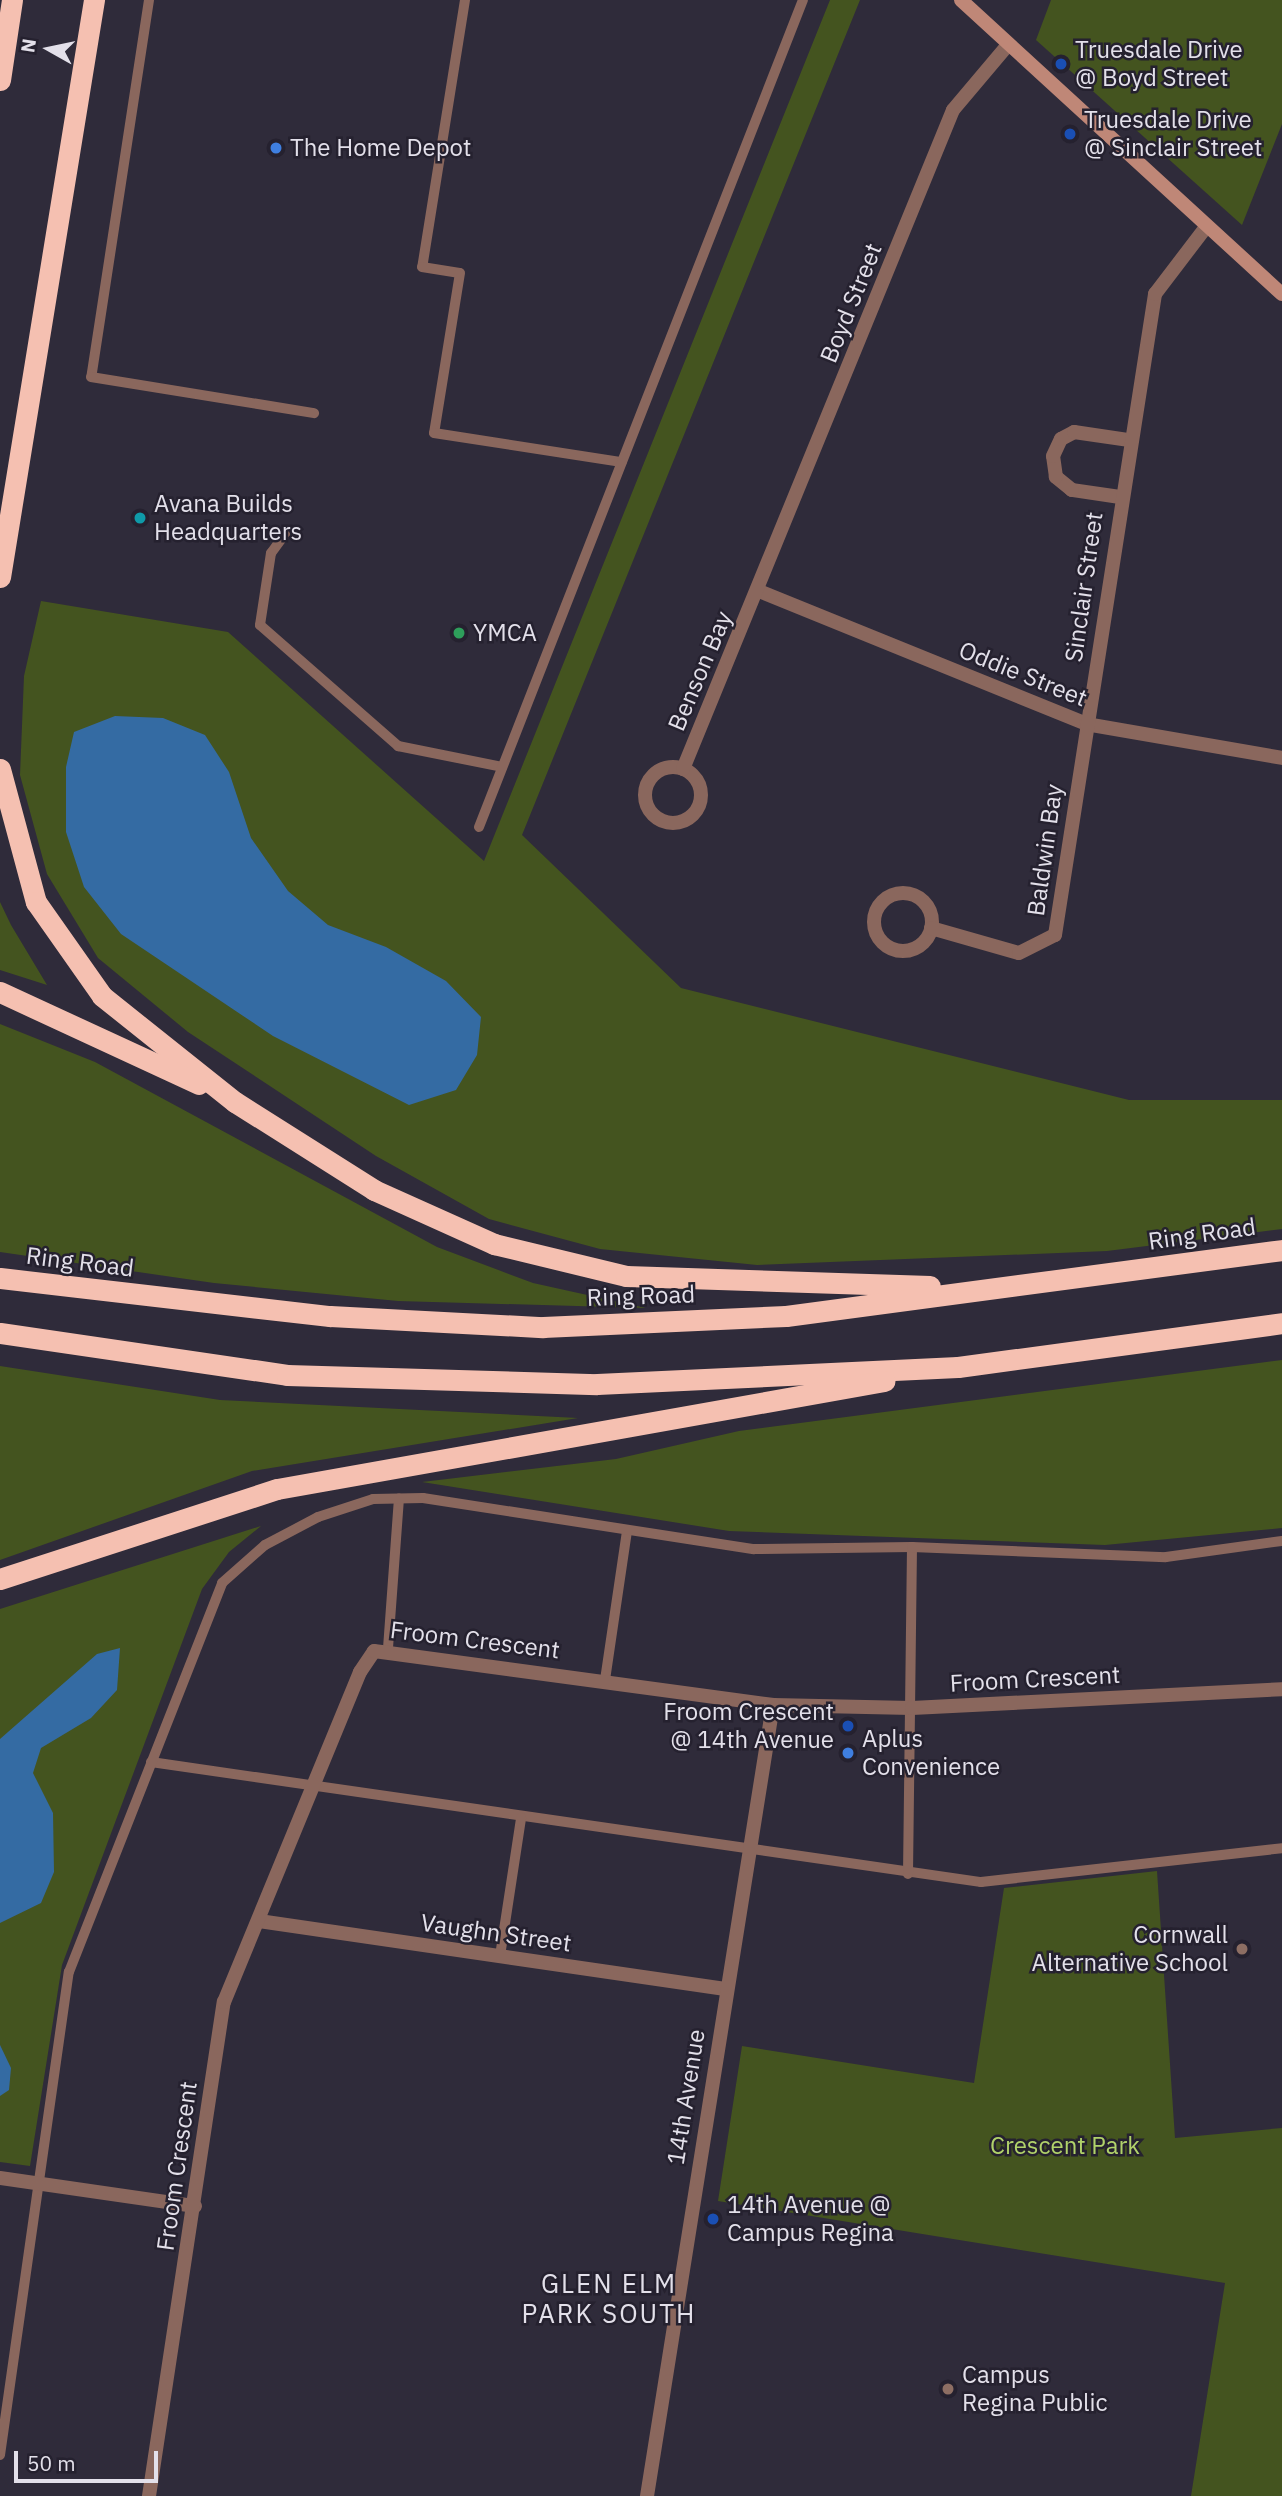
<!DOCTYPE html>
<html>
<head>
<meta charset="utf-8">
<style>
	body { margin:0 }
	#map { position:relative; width:1282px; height:2496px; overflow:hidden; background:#2f2b3a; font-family:"IBM Plex Sans",sans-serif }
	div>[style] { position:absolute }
	.green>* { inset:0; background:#44541f }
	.water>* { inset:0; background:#346ba3 }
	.lane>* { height:10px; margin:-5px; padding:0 5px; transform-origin:5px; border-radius:5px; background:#8a675d }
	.street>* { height:14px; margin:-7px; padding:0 7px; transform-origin:7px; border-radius:7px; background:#8a675d }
	.street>.ring { margin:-7px; padding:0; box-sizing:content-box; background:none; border:14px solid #8a675d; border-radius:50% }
	.secondary>* { height:14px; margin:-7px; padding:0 7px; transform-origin:7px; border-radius:7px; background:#bf8777 }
	.highway>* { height:21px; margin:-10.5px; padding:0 10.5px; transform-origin:10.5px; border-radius:10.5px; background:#f5c0b1 }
	.dots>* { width:19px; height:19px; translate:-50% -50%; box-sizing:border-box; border:4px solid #25212f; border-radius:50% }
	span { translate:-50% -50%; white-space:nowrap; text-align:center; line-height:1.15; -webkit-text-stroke:5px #25212f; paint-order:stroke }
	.poi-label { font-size:24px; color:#e3e0ea }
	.left { translate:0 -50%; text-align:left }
	.right { translate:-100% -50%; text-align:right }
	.street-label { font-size:24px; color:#e3e0ea }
	.park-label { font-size:24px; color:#b1d26a }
	.neighbourhood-label { font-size:26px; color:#e3e0ea; letter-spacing:2px }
	.north { position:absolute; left:14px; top:14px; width:70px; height:70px; -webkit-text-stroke:5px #25212f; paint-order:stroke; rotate:279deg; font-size:19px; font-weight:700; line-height:28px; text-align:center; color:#e3e0ea }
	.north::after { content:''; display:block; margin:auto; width:24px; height:32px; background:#e3e0ea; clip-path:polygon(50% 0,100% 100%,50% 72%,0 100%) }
	.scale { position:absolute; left:14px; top:2451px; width:144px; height:32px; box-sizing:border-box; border:4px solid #e3e0ea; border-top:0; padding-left:9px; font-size:21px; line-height:24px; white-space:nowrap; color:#e3e0ea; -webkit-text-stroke:5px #25212f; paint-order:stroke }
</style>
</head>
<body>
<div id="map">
	<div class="green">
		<i style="clip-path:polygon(830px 0,860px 0,522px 835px,681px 988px,1129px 1100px,1282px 1100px,1282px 1229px,1107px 1251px,757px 1265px,600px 1249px,489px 1219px,376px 1156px,188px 1032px,98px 958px,47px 874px,20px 775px,24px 676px,41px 601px,228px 632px,484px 861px)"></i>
		<i style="clip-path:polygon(1051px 0,1282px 0,1282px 124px,1242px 225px,1036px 40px)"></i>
		<i style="clip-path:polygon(0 902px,11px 925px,47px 985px,0 970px)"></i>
		<i style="clip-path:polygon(0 1024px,95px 1062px,437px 1247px,533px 1283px,646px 1308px,398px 1301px,214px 1283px,0 1252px)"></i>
		<i style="clip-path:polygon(1282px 1360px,1282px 1528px,1105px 1545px,729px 1531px,422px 1482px,616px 1459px,739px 1431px)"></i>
		<i style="clip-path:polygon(0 1366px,220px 1400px,578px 1418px,252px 1471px,0 1560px)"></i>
		<i style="clip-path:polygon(261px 1526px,229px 1552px,202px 1589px,62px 1965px,30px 2166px,0 2162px,0 1609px)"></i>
		<i style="clip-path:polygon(1157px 1871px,1175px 2138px,1282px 2128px,1282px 2496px,1191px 2496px,1225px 2283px,718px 2201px,742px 2046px,974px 2083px,1004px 1888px)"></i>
	</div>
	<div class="water">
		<i style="clip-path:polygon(115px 716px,163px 718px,205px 735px,229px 772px,251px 838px,288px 891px,328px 925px,386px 947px,446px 981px,481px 1017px,477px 1055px,456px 1090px,409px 1105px,273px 1036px,121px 934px,84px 887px,66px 832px,66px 767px,74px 732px)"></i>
		<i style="clip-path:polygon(120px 1648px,117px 1690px,91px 1718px,41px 1748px,33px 1773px,53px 1813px,54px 1872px,41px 1903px,0 1923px,0 1739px,97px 1654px)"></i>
		<i style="clip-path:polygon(0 2045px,11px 2068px,9px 2090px,0 2096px)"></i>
	</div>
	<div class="lane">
		<i style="left:149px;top:0;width:381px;rotate:98.7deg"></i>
		<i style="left:91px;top:377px;width:226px;rotate:9.2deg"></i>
		<i style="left:465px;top:0;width:270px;rotate:99.1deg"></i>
		<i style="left:422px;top:267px;width:38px;rotate:9deg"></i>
		<i style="left:460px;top:273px;width:162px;rotate:99.2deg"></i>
		<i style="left:434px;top:433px;width:190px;rotate:8.8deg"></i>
		<i style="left:285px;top:534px;width:24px;rotate:126deg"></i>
		<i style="left:271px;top:553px;width:73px;rotate:98.7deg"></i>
		<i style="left:260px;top:625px;width:184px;rotate:41.2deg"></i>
		<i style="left:398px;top:746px;width:106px;rotate:11.4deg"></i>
		<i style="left:479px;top:827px;width:888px;rotate:-68.61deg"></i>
		<i style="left:388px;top:1648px;width:150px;rotate:-85.8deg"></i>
		<i style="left:605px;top:1680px;width:151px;rotate:-81.6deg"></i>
		<i style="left:151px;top:1762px;width:839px;rotate:8.23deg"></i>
		<i style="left:981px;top:1882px;width:303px;rotate:-6.4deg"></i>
		<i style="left:908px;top:1874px;width:327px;rotate:-89.3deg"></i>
		<i style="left:500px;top:1956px;width:140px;rotate:-81.3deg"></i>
		<i style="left:0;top:2455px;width:488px;rotate:-81.9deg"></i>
		<i style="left:69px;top:1972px;width:418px;rotate:-68.5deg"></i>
		<i style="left:222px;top:1583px;width:57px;rotate:-41.5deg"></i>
		<i style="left:265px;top:1545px;width:60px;rotate:-27.8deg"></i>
		<i style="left:318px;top:1517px;width:58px;rotate:-18.1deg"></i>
		<i style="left:373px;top:1499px;width:50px;rotate:-1.1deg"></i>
		<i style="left:423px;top:1498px;width:335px;rotate:8.8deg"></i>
		<i style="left:754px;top:1549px;width:158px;rotate:-0.7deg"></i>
		<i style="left:912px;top:1547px;width:254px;rotate:2.3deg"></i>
		<i style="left:1166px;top:1557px;width:117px;rotate:-7.9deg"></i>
	</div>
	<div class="street">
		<i style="left:1120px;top:497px;width:49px;rotate:-171.7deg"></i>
		<i style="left:1072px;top:490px;width:21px;rotate:-141deg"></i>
		<i style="left:1056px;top:477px;width:21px;rotate:-98deg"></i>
		<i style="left:1053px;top:456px;width:19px;rotate:-65deg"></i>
		<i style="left:1061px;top:439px;width:15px;rotate:-28deg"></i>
		<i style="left:1074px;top:432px;width:56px;rotate:8.3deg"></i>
		<i style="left:759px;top:591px;width:353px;rotate:22.1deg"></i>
		<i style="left:1086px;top:724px;width:199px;rotate:9.8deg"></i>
		<i class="ring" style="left:645px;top:767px;width:42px;height:42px"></i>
		<i style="left:683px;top:769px;width:712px;rotate:-67.72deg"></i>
		<i style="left:953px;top:110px;width:85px;rotate:-49.8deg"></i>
		<i class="ring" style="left:874px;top:893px;width:44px;height:44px"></i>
		<i style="left:931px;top:928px;width:91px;rotate:15.9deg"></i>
		<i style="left:1019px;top:953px;width:40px;rotate:-26.6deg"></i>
		<i style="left:1055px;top:935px;width:649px;rotate:-81.13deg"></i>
		<i style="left:1155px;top:294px;width:84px;rotate:-52.7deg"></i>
		<i style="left:259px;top:1921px;width:473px;rotate:8.3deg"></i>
		<i style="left:0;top:2178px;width:197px;rotate:8.2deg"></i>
		<i style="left:149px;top:2496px;width:500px;rotate:-81.4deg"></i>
		<i style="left:224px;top:2002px;width:357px;rotate:-67.6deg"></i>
		<i style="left:360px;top:1672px;width:25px;rotate:-56deg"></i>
		<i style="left:374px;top:1651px;width:403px;rotate:7.7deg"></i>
		<i style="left:773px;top:1705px;width:139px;rotate:1.2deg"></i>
		<i style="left:912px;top:1708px;width:370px;rotate:-2.9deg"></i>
		<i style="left:647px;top:2496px;width:801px;rotate:-80.95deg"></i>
	</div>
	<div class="secondary">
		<i style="left:961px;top:0;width:435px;rotate:42.5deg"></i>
	</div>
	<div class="highway">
		<i style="left:0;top:80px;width:81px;rotate:-81.5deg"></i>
		<i style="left:0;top:577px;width:585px;rotate:-80.75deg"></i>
		<i style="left:0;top:769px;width:138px;rotate:74.9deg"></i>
		<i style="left:36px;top:902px;width:115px;rotate:54.9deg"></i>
		<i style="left:102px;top:996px;width:170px;rotate:38.6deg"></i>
		<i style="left:235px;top:1102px;width:165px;rotate:32.3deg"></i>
		<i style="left:374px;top:1190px;width:132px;rotate:24.2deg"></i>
		<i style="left:494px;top:1244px;width:136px;rotate:13.6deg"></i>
		<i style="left:626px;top:1276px;width:304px;rotate:1.9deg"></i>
		<i style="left:0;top:992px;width:219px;rotate:24.8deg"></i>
		<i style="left:0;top:1278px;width:332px;rotate:6.6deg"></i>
		<i style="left:330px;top:1316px;width:213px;rotate:3deg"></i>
		<i style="left:543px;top:1327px;width:243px;rotate:-2.6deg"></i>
		<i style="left:786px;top:1316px;width:500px;rotate:-7.58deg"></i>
		<i style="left:0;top:1333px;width:290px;rotate:8.3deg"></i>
		<i style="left:287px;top:1375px;width:310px;rotate:1.7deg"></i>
		<i style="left:597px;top:1384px;width:361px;rotate:-2.7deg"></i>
		<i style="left:958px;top:1367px;width:327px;rotate:-7.7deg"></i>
		<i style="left:0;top:1579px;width:291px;rotate:-18deg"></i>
		<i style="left:277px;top:1489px;width:617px;rotate:-10.09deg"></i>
	</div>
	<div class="dots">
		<i style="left:1061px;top:64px;background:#1a4fb4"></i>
		<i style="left:1070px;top:134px;background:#1a4fb4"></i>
		<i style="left:276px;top:148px;background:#3f7fe0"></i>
		<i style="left:140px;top:518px;background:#0f9aa8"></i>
		<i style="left:459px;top:633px;background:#2e9e5b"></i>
		<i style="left:848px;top:1726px;background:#1a4fb4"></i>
		<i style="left:848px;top:1753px;background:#3f7fe0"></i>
		<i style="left:1242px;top:1949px;background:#8d6e63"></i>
		<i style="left:713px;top:2219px;background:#1a4fb4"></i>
		<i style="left:948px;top:2389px;background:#8d6e63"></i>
	</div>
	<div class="poi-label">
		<span class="left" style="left:1075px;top:64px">Truesdale Drive<br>@ Boyd Street</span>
		<span class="left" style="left:1084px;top:134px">Truesdale Drive<br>@ Sinclair Street</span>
		<span class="left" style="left:290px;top:148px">The Home Depot</span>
		<span class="left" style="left:154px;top:518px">Avana Builds<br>Headquarters</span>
		<span class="left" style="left:473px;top:633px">YMCA</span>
		<span class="right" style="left:834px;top:1726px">Froom Crescent<br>@ 14th Avenue</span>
		<span class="left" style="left:862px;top:1753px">Aplus<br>Convenience</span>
		<span class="right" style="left:1228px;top:1949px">Cornwall<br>Alternative School</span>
		<span class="left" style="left:727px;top:2219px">14th Avenue @<br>Campus Regina</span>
		<span class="left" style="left:962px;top:2389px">Campus<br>Regina Public</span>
	</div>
	<div class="street-label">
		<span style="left:851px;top:303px;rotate:-68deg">Boyd Street</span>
		<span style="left:1084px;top:587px;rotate:-82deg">Sinclair Street</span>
		<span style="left:700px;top:671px;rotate:-67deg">Benson Bay</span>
		<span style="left:1023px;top:674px;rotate:22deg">Oddie Street</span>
		<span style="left:1045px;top:850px;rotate:-82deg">Baldwin Bay</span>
		<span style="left:1202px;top:1234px;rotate:-8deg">Ring Road</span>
		<span style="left:80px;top:1262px;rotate:7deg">Ring Road</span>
		<span style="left:641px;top:1296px;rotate:-2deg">Ring Road</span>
		<span style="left:475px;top:1640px;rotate:7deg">Froom Crescent</span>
		<span style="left:1035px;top:1679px;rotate:-3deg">Froom Crescent</span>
		<span style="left:496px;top:1933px;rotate:8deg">Vaughn Street</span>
		<span style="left:686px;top:2097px;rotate:-81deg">14th Avenue</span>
		<span style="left:177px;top:2166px;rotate:-82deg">Froom Crescent</span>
	</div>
	<div class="park-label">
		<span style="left:1065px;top:2146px">Crescent Park</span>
	</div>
	<div class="neighbourhood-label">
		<span style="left:609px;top:2299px">GLEN ELM<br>PARK SOUTH</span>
	</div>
	<div class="north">N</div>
	<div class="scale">50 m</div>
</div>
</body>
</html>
